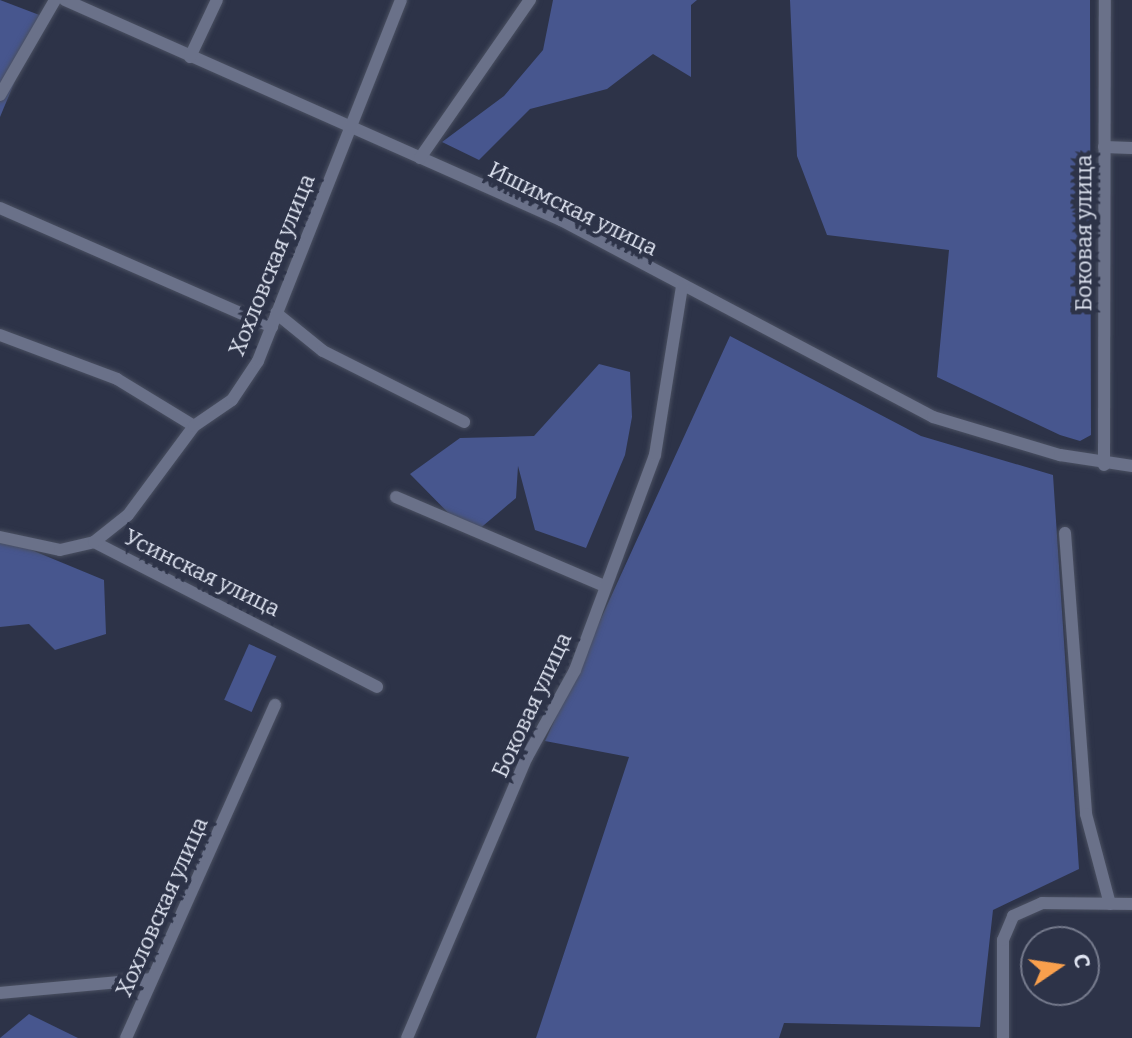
<!DOCTYPE html>
<html>
<head>
<meta charset="utf-8">
<style>
	body { margin:0 }
	#map { position:relative; width:1132px; height:1038px; overflow:hidden; background:#2d3348; font-family:Bitter,serif }
	div>[style] { position:absolute }
	.green>* { inset:0; background:#47568e; transform-origin:0 0 }
	.roads { filter:drop-shadow(0 0 2px #4a5061) drop-shadow(0 0 2px #4a5061) }
	.street>* { height:12px; margin:-6px; padding:0 6px; transform-origin:6px; border-radius:6px; background:#6a7189 }
	span { translate:-50% -50%; white-space:nowrap; text-align:center; line-height:1.15; -webkit-text-stroke:8px #2d3348; paint-order:stroke }
	.street-label { font-size:22px; color:#e0e5f2 }
	.north { position:absolute; left:1020px; top:926px; width:80px; height:80px; box-sizing:border-box; background:#2d3348; border:2px solid #757a8c; border-radius:50%; rotate:77deg; font-size:22px; font-weight:700; line-height:32px; text-align:center; color:#e0e5f2 }
	.north::after { content:''; display:block; margin:auto; width:28px; height:36px; background:#f9a04d; clip-path:polygon(50% 0,100% 100%,50% 72%,0 100%) }
</style>
</head>
<body>
<div id="map">
	<div class="green">
		<i style="clip-path:polygon(0 0,42px 16px,0 117px)"></i>
		<i style="clip-path:polygon(553px 0,697px 0,691px 5px,691px 77px,653px 54px,607px 89px,530px 109px,479px 160px,442px 142px,504px 96px,543px 50px)"></i>
		<i style="clip-path:polygon(790px 0,1090px 0,1091px 435px,1080px 441px,1060px 435px,937px 377px,949px 250px,827px 235px,797px 156px)"></i>
		<i style="clip-path:polygon(730px 336px,921px 436px,1053px 475px,1079px 869px,993px 910px,980px 1027px,784px 1023px,779px 1038px,536px 1038px,629px 757px,545px 741px)"></i>
		<i style="clip-path:polygon(599px 364px,630px 372px,632px 417px,625px 455px,586px 548px,535px 530px,518px 466px,516px 498px,471px 536px,410px 474px,460px 438px,534px 436px)"></i>
		<i style="clip-path:polygon(0 537px,104px 580px,106px 634px,55px 650px,29px 624px,0 627px)"></i>
		<i style="left:249px;top:644px;width:30px;height:61px;rotate:24deg"></i>
		<i style="clip-path:polygon(29px 1014px,78px 1038px,0 1038px)"></i>
	</div>
	<div class="roads">
		<div class="street">
			<i style="left:65px;top:0;width:543px;rotate:23.92deg"></i>
			<i style="left:561px;top:220px;width:421px;rotate:27.9deg"></i>
			<i style="left:933px;top:417px;width:133px;rotate:16.7deg"></i>
			<i style="left:1060px;top:455px;width:73px;rotate:8.7deg"></i>
			<i style="left:190px;top:57px;width:63px;rotate:-64.7deg"></i>
			<i style="left:0;top:95px;width:110px;rotate:-59.9deg"></i>
			<i style="left:1104px;top:147px;width:28px;rotate:2deg"></i>
			<i style="left:420px;top:158px;width:193px;rotate:-55.2deg"></i>
			<i style="left:0;top:208px;width:297px;rotate:23.6deg"></i>
			<i style="left:276px;top:313px;width:60px;rotate:39deg"></i>
			<i style="left:323px;top:351px;width:158px;rotate:26.7deg"></i>
			<i style="left:0;top:335px;width:125px;rotate:20.6deg"></i>
			<i style="left:117px;top:379px;width:90px;rotate:31.4deg"></i>
			<i style="left:1104px;top:465px;width:465px;rotate:-89.9deg"></i>
			<i style="left:396px;top:497px;width:227px;rotate:23.1deg"></i>
			<i style="left:1065px;top:533px;width:282px;rotate:85.7deg"></i>
			<i style="left:1086px;top:814px;width:93px;rotate:75.1deg"></i>
			<i style="left:0;top:537px;width:61px;rotate:12.2deg"></i>
			<i style="left:60px;top:550px;width:35px;rotate:-13deg"></i>
			<i style="left:94px;top:542px;width:318px;rotate:27.1deg"></i>
			<i style="left:94px;top:542px;width:43px;rotate:-38.5deg"></i>
			<i style="left:128px;top:515px;width:111px;rotate:-53.4deg"></i>
			<i style="left:194px;top:426px;width:46px;rotate:-34.4deg"></i>
			<i style="left:232px;top:400px;width:47px;rotate:-56.3deg"></i>
			<i style="left:258px;top:361px;width:388px;rotate:-68.4deg"></i>
			<i style="left:0;top:993px;width:152px;rotate:-5.3deg"></i>
			<i style="left:126px;top:1038px;width:365px;rotate:-65.9deg"></i>
			<i style="left:407px;top:1038px;width:306px;rotate:-66.9deg"></i>
			<i style="left:527px;top:757px;width:99px;rotate:-61.1deg"></i>
			<i style="left:575px;top:670px;width:229px;rotate:-69.6deg"></i>
			<i style="left:655px;top:455px;width:171px;rotate:-80.9deg"></i>
			<i style="left:1003px;top:1038px;width:98px;rotate:-90deg"></i>
			<i style="left:1003px;top:940px;width:26px;rotate:-67deg"></i>
			<i style="left:1013px;top:916px;width:32px;rotate:-24deg"></i>
			<i style="left:1042px;top:903px;width:90px;rotate:0.6deg"></i>
		</div>
	</div>
	<div class="street-label">
		<span style="left:573px;top:209px;rotate:26deg">Ишимская улица</span>
		<span style="left:1084px;top:233px;rotate:-90deg">Боковая улица</span>
		<span style="left:272px;top:265px;rotate:-68deg">Хохловская улица</span>
		<span style="left:202px;top:573px;rotate:26deg">Усинская улица</span>
		<span style="left:532px;top:705px;rotate:-65deg">Боковая улица</span>
		<span style="left:162px;top:907px;rotate:-66deg">Хохловская улица</span>
	</div>
	<div class="north">С</div>
</div>
</body>
</html>
